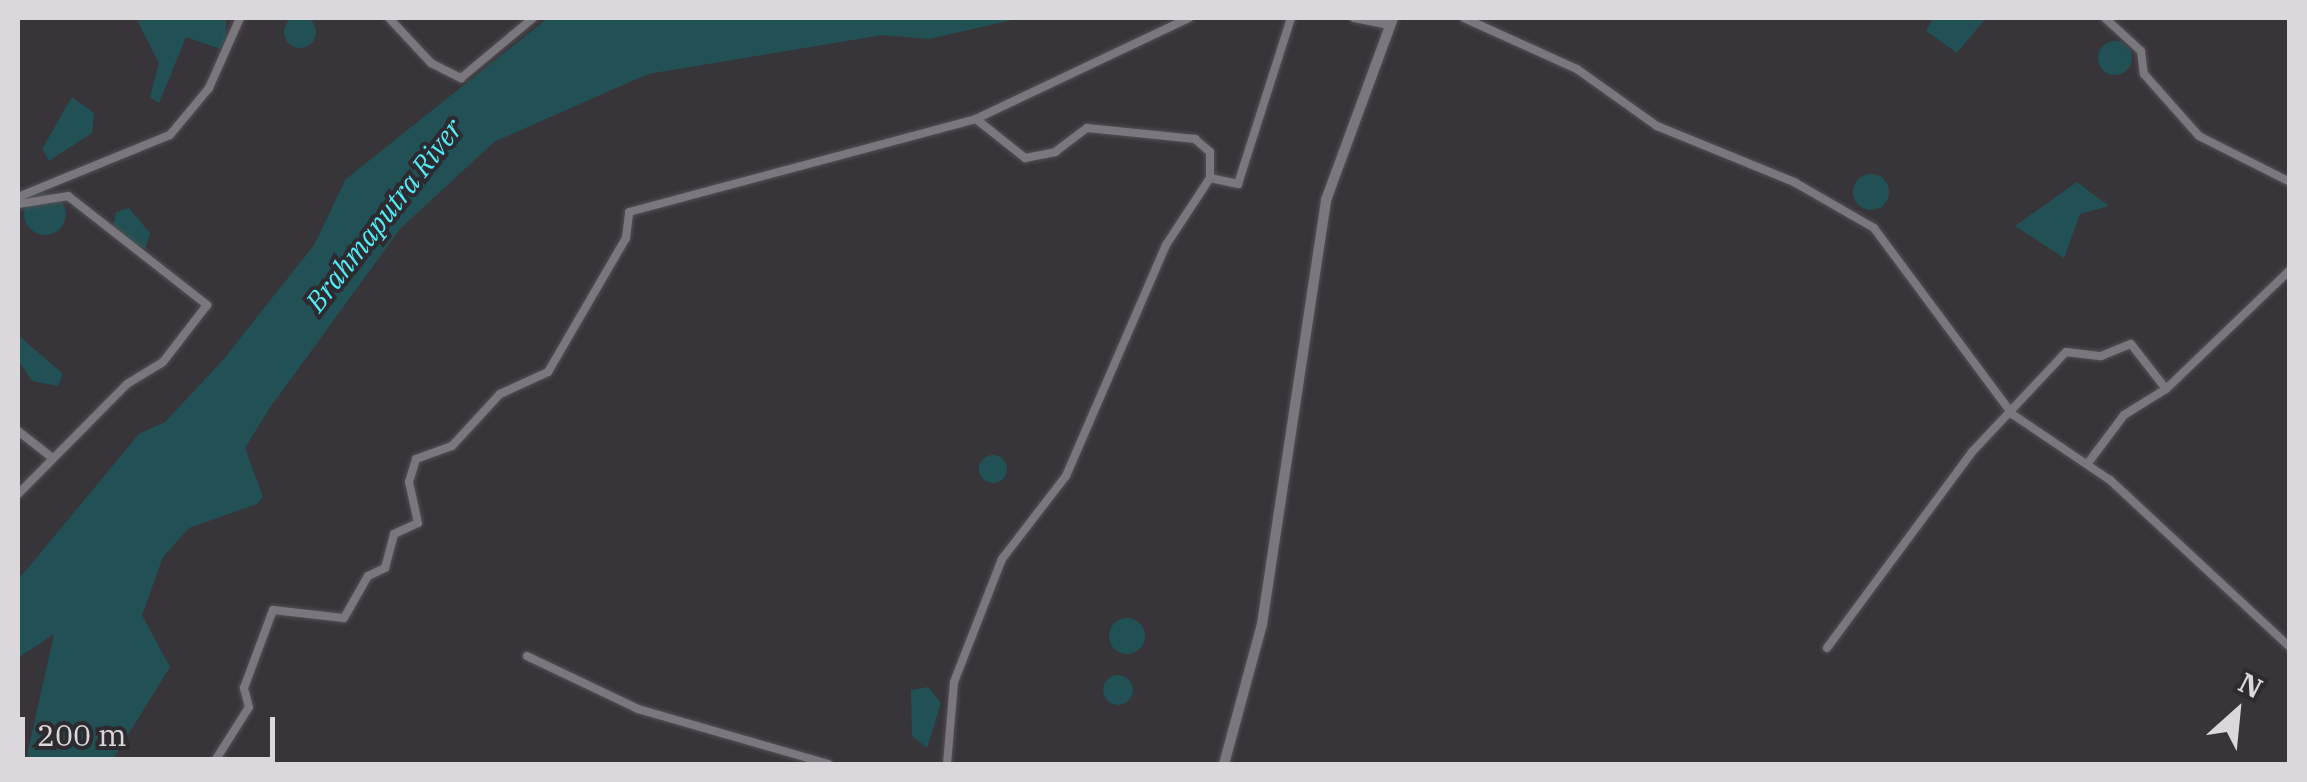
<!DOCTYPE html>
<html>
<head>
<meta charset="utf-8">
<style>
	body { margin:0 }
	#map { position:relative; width:2307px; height:782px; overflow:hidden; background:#37343a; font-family:"IBM Plex Serif",serif }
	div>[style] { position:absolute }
	.water>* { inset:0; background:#215154 }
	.round { border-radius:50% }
	.roads { filter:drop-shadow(0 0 2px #535055) drop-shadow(0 0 2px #535055) }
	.street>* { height:8px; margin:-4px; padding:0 4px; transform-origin:4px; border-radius:4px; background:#7a777e }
	.secondary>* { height:10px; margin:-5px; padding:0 5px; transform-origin:5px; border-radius:5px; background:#7a777e }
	span { translate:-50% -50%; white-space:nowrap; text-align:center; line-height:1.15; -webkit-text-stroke:8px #2d2a30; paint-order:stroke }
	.water-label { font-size:28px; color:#52ecf4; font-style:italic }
	.frame { position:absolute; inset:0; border:20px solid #dad8dc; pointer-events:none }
	.north { position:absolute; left:2187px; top:662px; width:100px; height:100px; -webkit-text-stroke:8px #2d2a30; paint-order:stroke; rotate:27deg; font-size:28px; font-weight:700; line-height:40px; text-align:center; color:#dad8dc }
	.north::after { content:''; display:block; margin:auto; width:35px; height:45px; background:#dad8dc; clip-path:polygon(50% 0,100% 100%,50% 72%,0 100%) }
	.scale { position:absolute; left:20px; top:717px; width:255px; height:45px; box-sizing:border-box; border:5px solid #dad8dc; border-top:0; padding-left:12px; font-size:30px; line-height:35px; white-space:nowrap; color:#dad8dc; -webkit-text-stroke:8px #2d2a30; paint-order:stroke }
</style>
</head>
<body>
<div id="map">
	<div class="water">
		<i class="round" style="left:284px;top:16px;width:32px;height:32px"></i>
		<i style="clip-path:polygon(136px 18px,226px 18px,226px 38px,220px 49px,186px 37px,159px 103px,150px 97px,159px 63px)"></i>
		<i style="clip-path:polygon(548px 18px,1021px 18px,929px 39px,883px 35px,648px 74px,494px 142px,400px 229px,269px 409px,245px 448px,263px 497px,257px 504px,189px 528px,163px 557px,142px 615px,170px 667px,110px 764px,25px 764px,54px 634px,18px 658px,18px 580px,139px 434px,165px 422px,223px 360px,314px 245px,346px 179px)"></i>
		<i style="clip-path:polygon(1933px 18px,1986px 18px,1957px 53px,1926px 31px)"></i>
		<i class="round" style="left:2098px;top:41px;width:34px;height:34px"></i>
		<i style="clip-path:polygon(72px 97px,94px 113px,92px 133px,49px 161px,42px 149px)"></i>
		<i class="round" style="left:1853px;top:174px;width:36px;height:36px"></i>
		<i style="clip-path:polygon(2077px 182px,2109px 206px,2080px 214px,2064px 258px,2015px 226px)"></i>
		<i class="round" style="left:24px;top:193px;width:42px;height:42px"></i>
		<i style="clip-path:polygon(129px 208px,150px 233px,145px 249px,112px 230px,116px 212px)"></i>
		<i style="clip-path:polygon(18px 335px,63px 374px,58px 386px,32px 381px,18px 360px)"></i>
		<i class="round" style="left:979px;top:455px;width:28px;height:28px"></i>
		<i class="round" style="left:1109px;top:618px;width:36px;height:36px"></i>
		<i class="round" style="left:1103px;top:675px;width:30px;height:30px"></i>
		<i style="clip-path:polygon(928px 687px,941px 703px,927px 748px,912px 736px,911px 690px)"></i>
	</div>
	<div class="roads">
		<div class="street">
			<i style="left:389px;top:18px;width:62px;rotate:47deg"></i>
			<i style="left:431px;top:63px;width:34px;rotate:27deg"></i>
			<i style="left:461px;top:78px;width:94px;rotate:-39.8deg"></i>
			<i style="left:1354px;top:18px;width:38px;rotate:11deg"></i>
			<i style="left:1464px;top:18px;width:124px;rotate:24.3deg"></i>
			<i style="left:1577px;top:69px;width:98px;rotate:35.5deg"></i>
			<i style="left:1657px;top:126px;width:148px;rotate:22.2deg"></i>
			<i style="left:1794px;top:182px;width:92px;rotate:29.9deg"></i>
			<i style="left:1874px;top:228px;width:232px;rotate:53.4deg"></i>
			<i style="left:2012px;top:414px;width:118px;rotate:34deg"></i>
			<i style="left:2110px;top:480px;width:246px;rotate:42.9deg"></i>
			<i style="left:2105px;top:18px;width:49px;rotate:42.5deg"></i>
			<i style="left:2141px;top:51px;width:23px;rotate:83deg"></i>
			<i style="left:2144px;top:74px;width:83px;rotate:48.4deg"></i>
			<i style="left:2199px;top:136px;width:102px;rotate:26.8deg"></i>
			<i style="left:976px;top:119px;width:236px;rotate:-25.4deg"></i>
			<i style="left:18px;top:197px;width:164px;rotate:-22.2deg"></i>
			<i style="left:170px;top:135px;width:61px;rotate:-50.3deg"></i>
			<i style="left:209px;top:88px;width:77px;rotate:-66.1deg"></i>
			<i style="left:18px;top:204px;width:51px;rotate:-9.1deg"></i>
			<i style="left:68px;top:196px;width:177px;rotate:38.1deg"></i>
			<i style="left:207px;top:305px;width:72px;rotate:127.7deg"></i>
			<i style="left:163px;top:362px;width:42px;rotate:148.6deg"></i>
			<i style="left:127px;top:384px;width:155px;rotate:134.7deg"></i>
			<i style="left:18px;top:431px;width:41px;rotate:38deg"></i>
			<i style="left:2088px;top:463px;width:60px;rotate:-53.1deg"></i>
			<i style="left:2124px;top:415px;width:49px;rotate:-31.8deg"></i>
			<i style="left:1827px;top:648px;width:244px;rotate:-53.5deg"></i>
			<i style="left:1972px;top:452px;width:137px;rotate:-46.8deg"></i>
			<i style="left:2066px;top:352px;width:35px;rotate:7deg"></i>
			<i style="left:2101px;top:356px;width:32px;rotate:-22deg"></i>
			<i style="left:2131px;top:344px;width:57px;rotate:52.1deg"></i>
			<i style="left:2166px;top:389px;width:172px;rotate:-43.8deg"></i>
			<i style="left:527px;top:656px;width:123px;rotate:25.5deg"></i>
			<i style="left:638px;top:709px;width:198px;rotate:16.1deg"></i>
			<i style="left:213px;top:764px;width:67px;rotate:-57.7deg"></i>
			<i style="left:249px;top:707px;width:20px;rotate:-105deg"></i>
			<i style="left:244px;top:688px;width:83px;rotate:-69.6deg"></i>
			<i style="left:273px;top:610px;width:71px;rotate:6.4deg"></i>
			<i style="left:344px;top:618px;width:48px;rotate:-60.3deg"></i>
			<i style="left:368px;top:576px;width:19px;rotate:-25deg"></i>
			<i style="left:385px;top:568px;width:35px;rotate:-75deg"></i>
			<i style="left:394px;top:534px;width:26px;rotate:-25deg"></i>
			<i style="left:418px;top:523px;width:42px;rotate:-102.4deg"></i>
			<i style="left:409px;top:482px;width:24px;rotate:-73deg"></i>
			<i style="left:416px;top:459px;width:38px;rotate:-20deg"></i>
			<i style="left:452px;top:446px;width:71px;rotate:-47.3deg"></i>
			<i style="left:500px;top:394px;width:53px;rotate:-24.6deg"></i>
			<i style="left:548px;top:372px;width:155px;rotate:-59.8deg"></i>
			<i style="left:626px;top:238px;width:26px;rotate:-83deg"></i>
			<i style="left:629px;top:212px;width:359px;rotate:-15deg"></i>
			<i style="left:976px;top:119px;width:63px;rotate:38.5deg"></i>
			<i style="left:1025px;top:158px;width:31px;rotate:-11deg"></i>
			<i style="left:1055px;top:152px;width:40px;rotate:-37deg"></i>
			<i style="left:1087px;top:128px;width:109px;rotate:5.8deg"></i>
			<i style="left:1195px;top:139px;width:20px;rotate:41deg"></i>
			<i style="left:1210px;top:152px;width:26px;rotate:90deg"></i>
			<i style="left:1210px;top:178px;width:29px;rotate:12deg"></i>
			<i style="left:1238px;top:184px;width:174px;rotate:-72.3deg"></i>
			<i style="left:947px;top:764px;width:82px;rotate:-85.1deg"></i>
			<i style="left:954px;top:682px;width:132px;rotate:-68.7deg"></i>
			<i style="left:1002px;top:559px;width:105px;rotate:-52.4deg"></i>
			<i style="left:1066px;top:476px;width:252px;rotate:-66.6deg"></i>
			<i style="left:1166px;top:245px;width:80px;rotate:-56.7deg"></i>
		</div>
		<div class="secondary">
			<i style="left:1224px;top:764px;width:145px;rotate:-74.8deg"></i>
			<i style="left:1262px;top:624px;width:429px;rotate:-81.4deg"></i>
			<i style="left:1326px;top:200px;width:194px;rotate:-69.8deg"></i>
		</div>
	</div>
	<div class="water-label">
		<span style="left:384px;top:215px;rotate:-52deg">Brahmaputra River</span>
	</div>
	<div class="frame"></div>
	<div class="north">N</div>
	<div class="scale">200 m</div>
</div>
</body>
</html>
